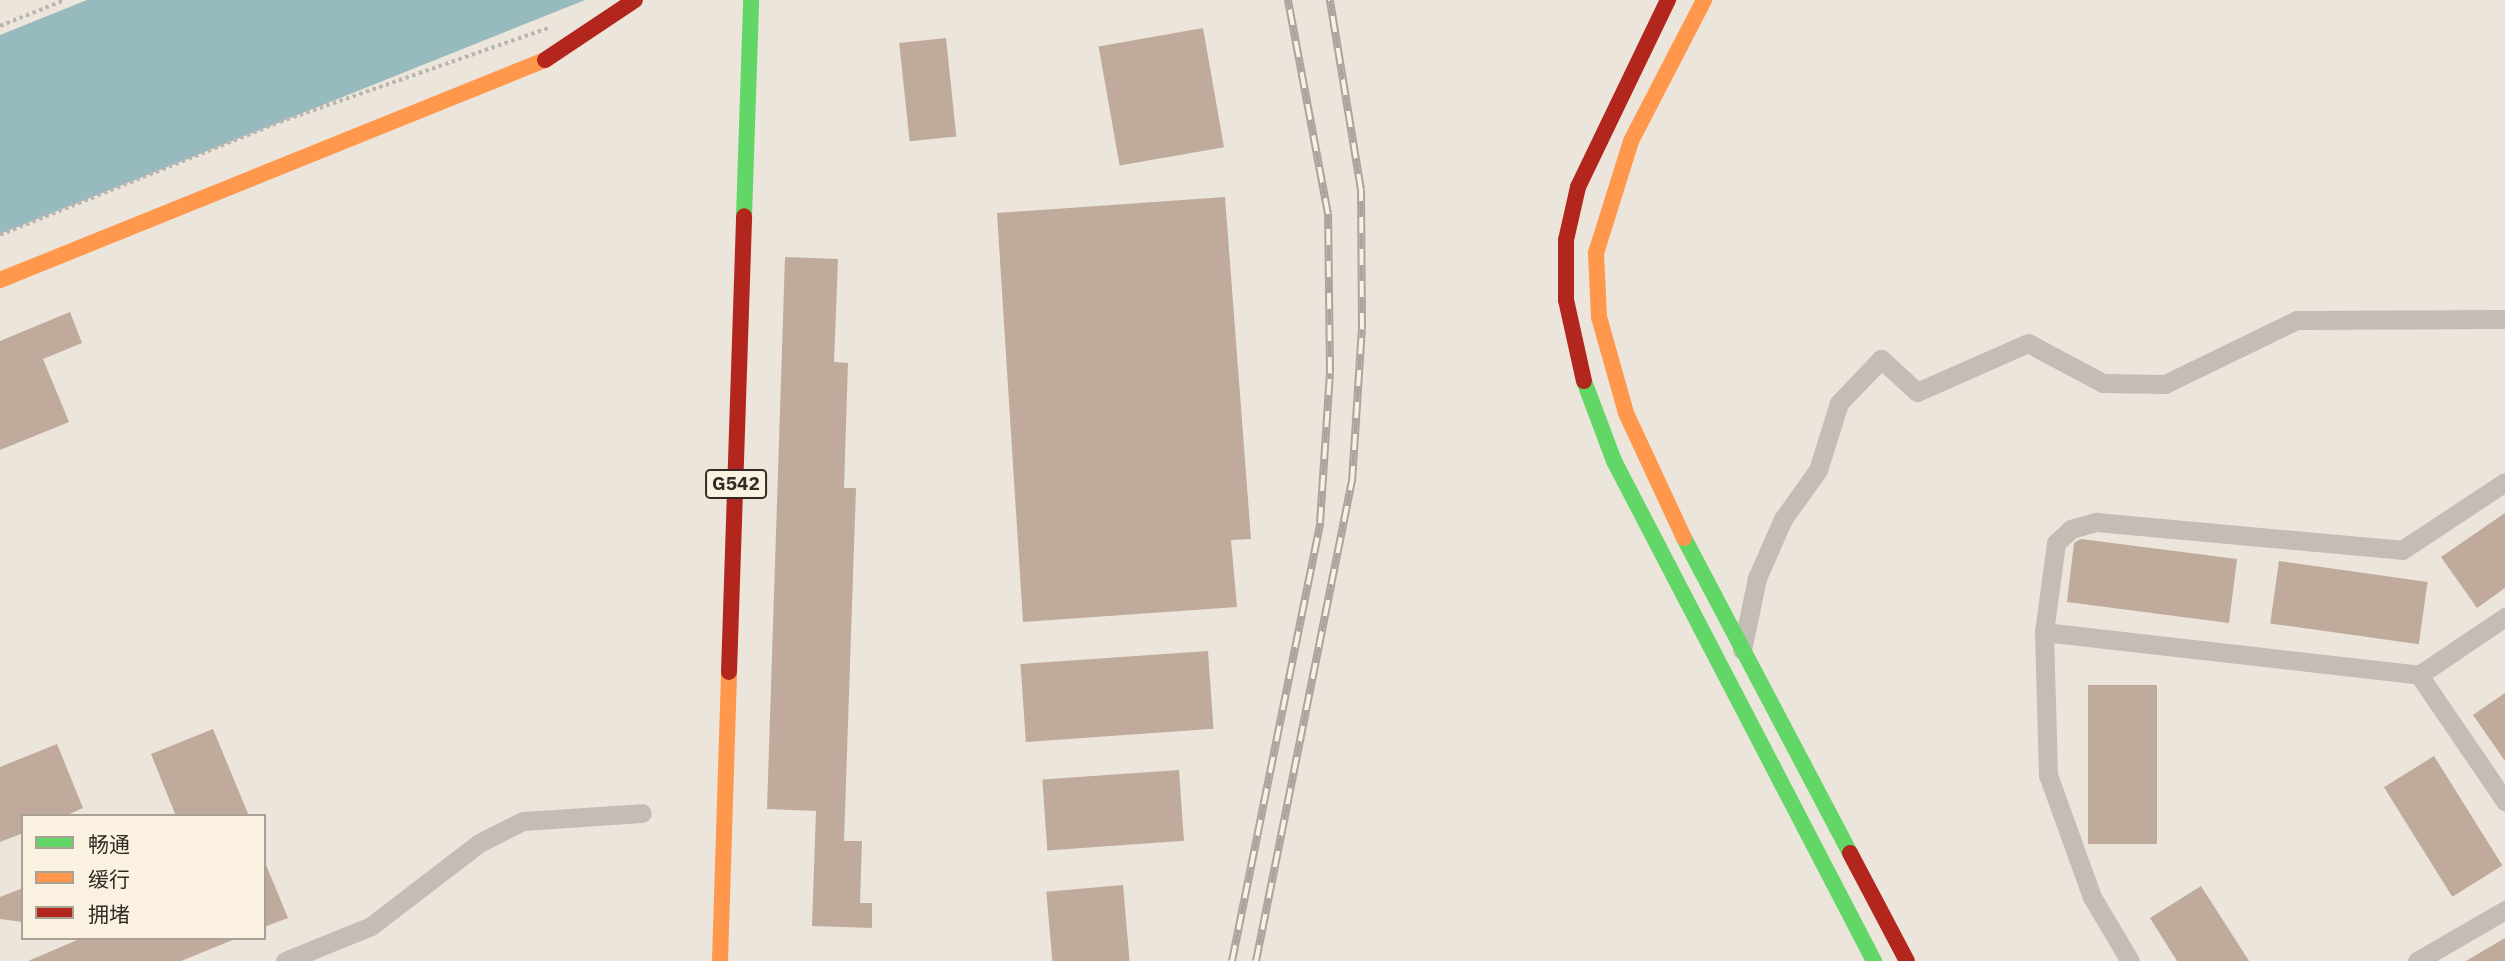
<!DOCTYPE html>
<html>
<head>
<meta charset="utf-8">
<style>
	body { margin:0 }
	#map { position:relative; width:2505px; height:961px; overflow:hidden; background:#ebe5db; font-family:"IBM Plex Sans","Noto Sans SC",sans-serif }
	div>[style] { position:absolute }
	.water>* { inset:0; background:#96babe }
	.building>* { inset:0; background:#c0aa9b; transform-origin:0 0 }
	.path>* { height:3.5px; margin-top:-1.75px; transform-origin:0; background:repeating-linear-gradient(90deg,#bcb5ad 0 3.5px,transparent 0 7px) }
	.street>* { height:19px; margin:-9.5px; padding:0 9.5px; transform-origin:9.5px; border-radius:9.5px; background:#c3bdb5 }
	.fast>* { height:16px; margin:-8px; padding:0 8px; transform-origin:8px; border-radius:8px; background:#63d668 }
	.slow>* { height:16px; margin:-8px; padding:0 8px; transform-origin:8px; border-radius:8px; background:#ff974d }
	.jam>* { height:16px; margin:-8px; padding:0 8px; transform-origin:8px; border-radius:8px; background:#b3261e }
	.rail>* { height:8px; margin-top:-4px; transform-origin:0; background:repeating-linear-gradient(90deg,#faf1e0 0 16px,#aba59f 0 32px); box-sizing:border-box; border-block:2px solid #aba59f }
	span { translate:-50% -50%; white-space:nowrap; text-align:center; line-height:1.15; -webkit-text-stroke:5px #faf1e0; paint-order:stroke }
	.shield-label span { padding:2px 5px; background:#faf1e0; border:2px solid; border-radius:5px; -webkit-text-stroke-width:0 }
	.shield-label { font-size:19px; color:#332a24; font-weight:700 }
	.legend { position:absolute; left:21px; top:814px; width:245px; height:126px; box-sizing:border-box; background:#faf1e0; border:2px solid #aaa195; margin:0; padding:9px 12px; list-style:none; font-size:21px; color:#332a24 }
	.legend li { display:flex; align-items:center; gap:14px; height:35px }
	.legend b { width:35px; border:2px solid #aaa195 }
</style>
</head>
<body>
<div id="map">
	<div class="water">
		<i style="clip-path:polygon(87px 0,585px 0,0 234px,0 35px)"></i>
	</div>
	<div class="building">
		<i style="left:1203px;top:28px;width:121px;height:106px;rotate:80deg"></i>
		<i style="left:946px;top:38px;width:99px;height:47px;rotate:84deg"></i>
		<i style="clip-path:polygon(1225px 197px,1251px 539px,1231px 540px,1237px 607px,1023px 622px,997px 213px)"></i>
		<i style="clip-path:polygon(785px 257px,838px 259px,834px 362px,848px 363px,844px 488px,856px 488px,844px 841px,862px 841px,860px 903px,872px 903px,872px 928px,812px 926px,816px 811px,767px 809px)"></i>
		<i style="clip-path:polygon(70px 312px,82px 343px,43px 359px,69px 422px,0 450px,0 341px)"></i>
		<i style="clip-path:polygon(2505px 513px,2505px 588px,2477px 608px,2441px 557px)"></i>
		<i style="clip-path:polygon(2081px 539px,2237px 559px,2229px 623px,2067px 602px,2074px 543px)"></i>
		<i style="left:2279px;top:561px;width:150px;height:63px;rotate:8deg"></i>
		<i style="left:1208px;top:651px;width:78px;height:188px;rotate:86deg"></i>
		<i style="left:2088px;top:685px;width:69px;height:159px"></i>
		<i style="clip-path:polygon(2505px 693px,2505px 761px,2473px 715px)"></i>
		<i style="clip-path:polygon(213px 729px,249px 816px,176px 816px,151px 754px)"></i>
		<i style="clip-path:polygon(57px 744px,83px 808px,65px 816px,23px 816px,23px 833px,0 842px,0 767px)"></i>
		<i style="left:2434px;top:756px;width:129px;height:59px;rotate:58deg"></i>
		<i style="left:1179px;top:770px;width:71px;height:137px;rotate:86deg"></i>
		<i style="clip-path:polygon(264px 860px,288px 918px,264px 927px)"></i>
		<i style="left:1123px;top:885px;width:76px;height:77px;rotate:85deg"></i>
		<i style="clip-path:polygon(2201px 886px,2249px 961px,2177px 961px,2150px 918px)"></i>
		<i style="clip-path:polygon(23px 888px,23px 922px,0 919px,0 897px)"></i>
		<i style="clip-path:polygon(82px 938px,235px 938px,235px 939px,181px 961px,28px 961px)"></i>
		<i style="clip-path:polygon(2505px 938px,2505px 961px,2466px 961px)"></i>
	</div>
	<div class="path">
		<i style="left:0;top:26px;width:70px;rotate:-21.8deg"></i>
		<i style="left:0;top:235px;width:302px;rotate:-22deg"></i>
		<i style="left:280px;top:122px;width:284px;rotate:-19.3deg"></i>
	</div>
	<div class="street">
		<i style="left:2044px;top:632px;width:377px;rotate:6.5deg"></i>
		<i style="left:2419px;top:675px;width:153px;rotate:55.7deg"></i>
		<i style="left:1742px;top:650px;width:74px;rotate:-78.2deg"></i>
		<i style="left:1757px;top:578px;width:64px;rotate:-66.2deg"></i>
		<i style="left:1783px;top:519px;width:60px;rotate:-54.5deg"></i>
		<i style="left:1818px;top:470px;width:70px;rotate:-72.6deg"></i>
		<i style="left:1839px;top:403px;width:61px;rotate:-46.3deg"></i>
		<i style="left:1881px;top:359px;width:49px;rotate:42.5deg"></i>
		<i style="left:1917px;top:392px;width:121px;rotate:-23.8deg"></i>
		<i style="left:2028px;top:343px;width:85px;rotate:28.1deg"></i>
		<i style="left:2103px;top:383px;width:62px;rotate:0.9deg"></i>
		<i style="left:2165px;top:384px;width:147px;rotate:-25.9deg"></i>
		<i style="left:2297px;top:320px;width:208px;rotate:-0.3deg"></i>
		<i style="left:2419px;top:675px;width:104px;rotate:-34deg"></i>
		<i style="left:285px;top:961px;width:93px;rotate:-22.1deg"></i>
		<i style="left:371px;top:926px;width:136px;rotate:-37.5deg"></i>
		<i style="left:479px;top:843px;width:49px;rotate:-26.6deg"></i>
		<i style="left:523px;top:821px;width:119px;rotate:-3.8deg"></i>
		<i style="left:2130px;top:961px;width:74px;rotate:-120.7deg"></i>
		<i style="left:2092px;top:897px;width:130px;rotate:-109.8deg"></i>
		<i style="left:2048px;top:775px;width:143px;rotate:-91.6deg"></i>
		<i style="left:2044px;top:632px;width:90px;rotate:-82.3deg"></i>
		<i style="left:2056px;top:543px;width:21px;rotate:-43deg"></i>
		<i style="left:2071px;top:529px;width:26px;rotate:-16deg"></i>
		<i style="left:2096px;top:522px;width:307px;rotate:5.2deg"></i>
		<i style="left:2402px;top:550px;width:123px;rotate:-33.4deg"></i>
		<i style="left:2417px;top:961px;width:102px;rotate:-30.1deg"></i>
	</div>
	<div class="fast">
		<i style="left:744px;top:216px;width:216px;rotate:-88.1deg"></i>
		<i style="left:1584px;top:381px;width:85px;rotate:69.4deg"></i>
		<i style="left:1614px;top:461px;width:564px;rotate:62.53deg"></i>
		<i style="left:1684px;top:538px;width:356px;rotate:62.2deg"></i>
	</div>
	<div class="slow">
		<i style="left:0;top:280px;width:588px;rotate:-21.98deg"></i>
		<i style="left:1684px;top:538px;width:138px;rotate:-114.9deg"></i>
		<i style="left:1626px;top:413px;width:100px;rotate:-105.7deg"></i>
		<i style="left:1599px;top:317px;width:64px;rotate:-92.7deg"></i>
		<i style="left:1596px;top:253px;width:117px;rotate:-72.6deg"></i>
		<i style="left:1631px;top:141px;width:159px;rotate:-62.6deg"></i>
		<i style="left:720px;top:961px;width:289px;rotate:-88.2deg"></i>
	</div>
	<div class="jam">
		<i style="left:545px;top:60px;width:108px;rotate:-33.7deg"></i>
		<i style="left:1584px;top:381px;width:83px;rotate:-102.5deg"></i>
		<i style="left:1566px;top:300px;width:60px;rotate:-90deg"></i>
		<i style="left:1566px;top:240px;width:54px;rotate:-77.2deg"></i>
		<i style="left:1578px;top:187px;width:208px;rotate:-64.3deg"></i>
		<i style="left:729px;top:672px;width:456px;rotate:-88.1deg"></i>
		<i style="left:1850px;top:853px;width:122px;rotate:62.2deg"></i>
	</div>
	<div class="rail">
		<i style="left:1232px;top:961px;width:447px;rotate:-78.6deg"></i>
		<i style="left:1320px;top:523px;width:150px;rotate:-86.2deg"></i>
		<i style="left:1330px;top:373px;width:159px;rotate:-90.7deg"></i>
		<i style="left:1328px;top:214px;width:218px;rotate:-100.6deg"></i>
		<i style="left:1256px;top:961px;width:489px;rotate:-78.7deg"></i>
		<i style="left:1352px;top:482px;width:153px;rotate:-86.3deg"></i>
		<i style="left:1362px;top:329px;width:139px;rotate:-90.4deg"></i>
		<i style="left:1361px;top:190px;width:193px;rotate:-99.3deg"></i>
	</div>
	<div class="shield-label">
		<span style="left:736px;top:484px">G542</span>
	</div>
	<ul class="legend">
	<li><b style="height:9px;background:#63d668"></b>畅通</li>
	<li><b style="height:9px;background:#ff974d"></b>缓行</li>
	<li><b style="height:9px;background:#b3261e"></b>拥堵</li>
	</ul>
</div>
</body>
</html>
